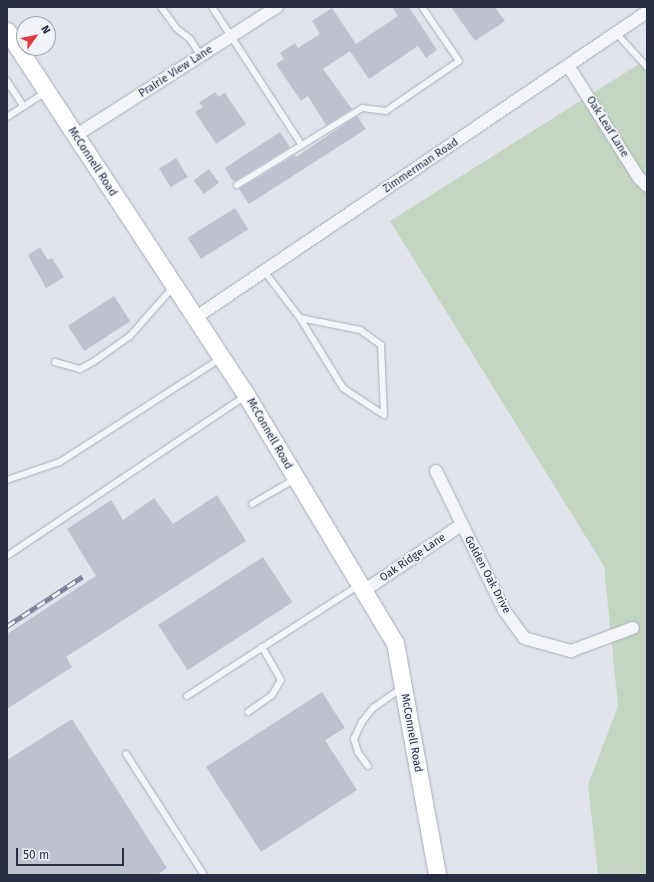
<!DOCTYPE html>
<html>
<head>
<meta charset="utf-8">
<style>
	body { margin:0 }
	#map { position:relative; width:654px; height:882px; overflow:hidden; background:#e1e4eb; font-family:"Fira Sans",sans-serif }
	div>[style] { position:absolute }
	.green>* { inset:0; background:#c4d6c1 }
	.building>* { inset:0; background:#bdc2ce; transform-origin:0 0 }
	.roads { filter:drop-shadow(0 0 1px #a9adb9) drop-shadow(0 0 1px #a9adb9) }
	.lane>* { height:6px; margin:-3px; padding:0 3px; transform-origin:3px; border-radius:3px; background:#f4f5f9 }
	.street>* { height:12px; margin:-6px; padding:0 6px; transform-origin:6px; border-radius:6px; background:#f4f5f9 }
	.secondary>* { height:17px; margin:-8.5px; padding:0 8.5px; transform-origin:8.5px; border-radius:8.5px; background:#fff }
	.rail>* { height:4.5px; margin-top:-2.25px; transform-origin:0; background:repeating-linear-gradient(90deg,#f1f3f8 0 9px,#798096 0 18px); box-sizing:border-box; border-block:1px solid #798096 }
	span { translate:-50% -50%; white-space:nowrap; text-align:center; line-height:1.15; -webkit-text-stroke:3.5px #f1f3f8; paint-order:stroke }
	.street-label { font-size:11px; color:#272e44 }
	.frame { position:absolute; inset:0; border:8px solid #272e44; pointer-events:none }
	.north { position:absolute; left:16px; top:16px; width:40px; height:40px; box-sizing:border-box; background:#f1f3f8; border:1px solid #a0a4b0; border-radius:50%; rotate:57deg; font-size:11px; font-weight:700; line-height:16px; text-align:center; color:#272e44 }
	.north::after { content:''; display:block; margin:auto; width:14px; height:18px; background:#dc3a3e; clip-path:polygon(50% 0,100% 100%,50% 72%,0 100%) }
	.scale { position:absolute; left:16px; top:848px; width:108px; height:18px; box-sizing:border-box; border:2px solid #272e44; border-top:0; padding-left:5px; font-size:12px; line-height:14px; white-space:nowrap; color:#272e44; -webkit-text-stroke:3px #f1f3f8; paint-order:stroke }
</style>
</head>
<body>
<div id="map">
	<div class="green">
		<i style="clip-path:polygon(647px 59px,647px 875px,598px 875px,588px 785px,618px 706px,604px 566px,390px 221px)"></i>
	</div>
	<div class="building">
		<i style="clip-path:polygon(392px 7px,409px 7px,437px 50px,426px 58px,418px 46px,369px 79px,350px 51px,323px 69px,352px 109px,326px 125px,308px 96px,301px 101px,276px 64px,284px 59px,280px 53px,295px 43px,298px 48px,320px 34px,312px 21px,332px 8px,356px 44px,398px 16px)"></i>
		<i style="clip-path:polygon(451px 7px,495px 7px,505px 21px,475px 41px)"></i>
		<i style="clip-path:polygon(215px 92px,218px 97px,225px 93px,246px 124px,216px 144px,195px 112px,203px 107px,199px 103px)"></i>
		<i style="clip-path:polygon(357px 116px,366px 129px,249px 204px,239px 189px,295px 155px,296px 157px)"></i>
		<i style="clip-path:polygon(280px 132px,290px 147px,235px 181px,232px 180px,225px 168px)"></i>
		<i style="left:176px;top:158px;width:22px;height:20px;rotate:58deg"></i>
		<i style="left:209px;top:169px;width:17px;height:19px;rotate:54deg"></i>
		<i style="left:235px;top:208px;width:25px;height:56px;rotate:58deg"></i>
		<i style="clip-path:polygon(40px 247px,48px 260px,52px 258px,64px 277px,46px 288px,28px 255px)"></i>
		<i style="left:114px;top:296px;width:30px;height:55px;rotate:57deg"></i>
		<i style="clip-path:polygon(217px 495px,246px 541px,66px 657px,72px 667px,7px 709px,7px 634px,96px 576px,67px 529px,111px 500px,123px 520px,154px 498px,173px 524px)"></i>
		<i style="left:263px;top:557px;width:54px;height:125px;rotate:57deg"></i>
		<i style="clip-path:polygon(322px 692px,345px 728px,325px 740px,357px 790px,261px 852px,206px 767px)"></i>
		<i style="clip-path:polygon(72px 719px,167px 868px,157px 875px,7px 875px,7px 760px)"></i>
	</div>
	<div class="roads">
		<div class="lane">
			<i style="left:161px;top:7px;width:26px;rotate:54deg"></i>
			<i style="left:176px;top:28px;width:18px;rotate:38deg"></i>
			<i style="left:190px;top:39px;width:20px;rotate:57deg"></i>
			<i style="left:212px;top:7px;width:163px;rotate:57deg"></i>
			<i style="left:616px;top:33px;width:46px;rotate:47.6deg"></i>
			<i style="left:7px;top:81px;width:30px;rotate:57deg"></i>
			<i style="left:7px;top:117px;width:46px;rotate:-32.7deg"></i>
			<i style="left:237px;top:185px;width:147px;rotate:-31.6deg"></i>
			<i style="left:362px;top:108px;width:24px;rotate:7deg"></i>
			<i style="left:386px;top:111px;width:88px;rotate:-34.4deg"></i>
			<i style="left:459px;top:61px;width:65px;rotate:-124.4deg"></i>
			<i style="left:264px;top:271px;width:59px;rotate:52.5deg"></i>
			<i style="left:300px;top:318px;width:82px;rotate:58.4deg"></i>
			<i style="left:343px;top:388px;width:49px;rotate:33.4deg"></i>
			<i style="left:384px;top:415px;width:70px;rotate:-92.5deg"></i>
			<i style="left:381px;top:345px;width:26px;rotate:-144deg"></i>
			<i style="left:360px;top:330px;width:61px;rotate:-168.7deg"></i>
			<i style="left:55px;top:362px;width:26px;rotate:16deg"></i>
			<i style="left:80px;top:369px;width:15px;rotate:-28deg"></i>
			<i style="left:93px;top:362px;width:45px;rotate:-35.1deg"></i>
			<i style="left:130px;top:336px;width:65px;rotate:-48.7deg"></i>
			<i style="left:7px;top:480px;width:56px;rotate:-18.8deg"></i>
			<i style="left:60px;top:462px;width:190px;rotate:-32.8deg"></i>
			<i style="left:252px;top:504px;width:50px;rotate:-30.2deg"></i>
			<i style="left:7px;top:556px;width:287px;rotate:-33.9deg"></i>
			<i style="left:187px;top:696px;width:205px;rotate:-32.8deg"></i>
			<i style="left:248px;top:712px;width:29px;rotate:-35deg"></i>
			<i style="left:272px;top:695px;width:17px;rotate:-59deg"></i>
			<i style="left:281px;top:680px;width:38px;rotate:-120deg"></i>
			<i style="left:126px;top:754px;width:144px;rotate:57.2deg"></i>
			<i style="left:368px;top:766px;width:17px;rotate:-126deg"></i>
			<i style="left:358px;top:752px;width:14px;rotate:-107deg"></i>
			<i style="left:354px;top:739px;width:19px;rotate:-65deg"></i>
			<i style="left:362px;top:722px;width:18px;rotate:-52deg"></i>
			<i style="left:373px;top:708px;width:35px;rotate:-35deg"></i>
		</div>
		<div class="street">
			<i style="left:569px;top:67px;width:131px;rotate:57.8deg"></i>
			<i style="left:639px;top:178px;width:11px;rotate:45deg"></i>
			<i style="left:75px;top:136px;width:240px;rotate:-32.6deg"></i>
			<i style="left:195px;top:318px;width:546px;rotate:-34.1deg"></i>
			<i style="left:436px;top:471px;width:155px;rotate:63.9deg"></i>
			<i style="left:504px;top:610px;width:34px;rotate:54deg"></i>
			<i style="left:524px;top:638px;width:49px;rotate:15.5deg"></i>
			<i style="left:571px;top:651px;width:66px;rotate:-20.4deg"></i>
			<i style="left:365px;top:590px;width:116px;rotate:-34.1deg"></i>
		</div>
		<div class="secondary">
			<i style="left:7px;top:31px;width:435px;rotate:56.7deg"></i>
			<i style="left:246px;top:395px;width:289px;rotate:59deg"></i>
			<i style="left:395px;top:643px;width:236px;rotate:79.7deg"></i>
		</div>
	</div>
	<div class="rail">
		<i style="left:7px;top:626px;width:90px;rotate:-33.2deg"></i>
	</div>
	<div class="street-label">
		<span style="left:176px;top:72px;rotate:-33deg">Prairie View Lane</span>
		<span style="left:607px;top:127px;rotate:58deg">Oak Leaf Lane</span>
		<span style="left:92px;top:162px;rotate:57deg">McConnell Road</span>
		<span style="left:421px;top:166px;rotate:-34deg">Zimmerman Road</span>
		<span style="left:269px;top:434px;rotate:60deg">McConnell Road</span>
		<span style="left:413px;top:558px;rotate:-34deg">Oak Ridge Lane</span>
		<span style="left:487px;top:575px;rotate:62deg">Golden Oak Drive</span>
		<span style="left:411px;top:733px;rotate:80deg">McConnell Road</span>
	</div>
	<div class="frame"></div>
	<div class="north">N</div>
	<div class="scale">50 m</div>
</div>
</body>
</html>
